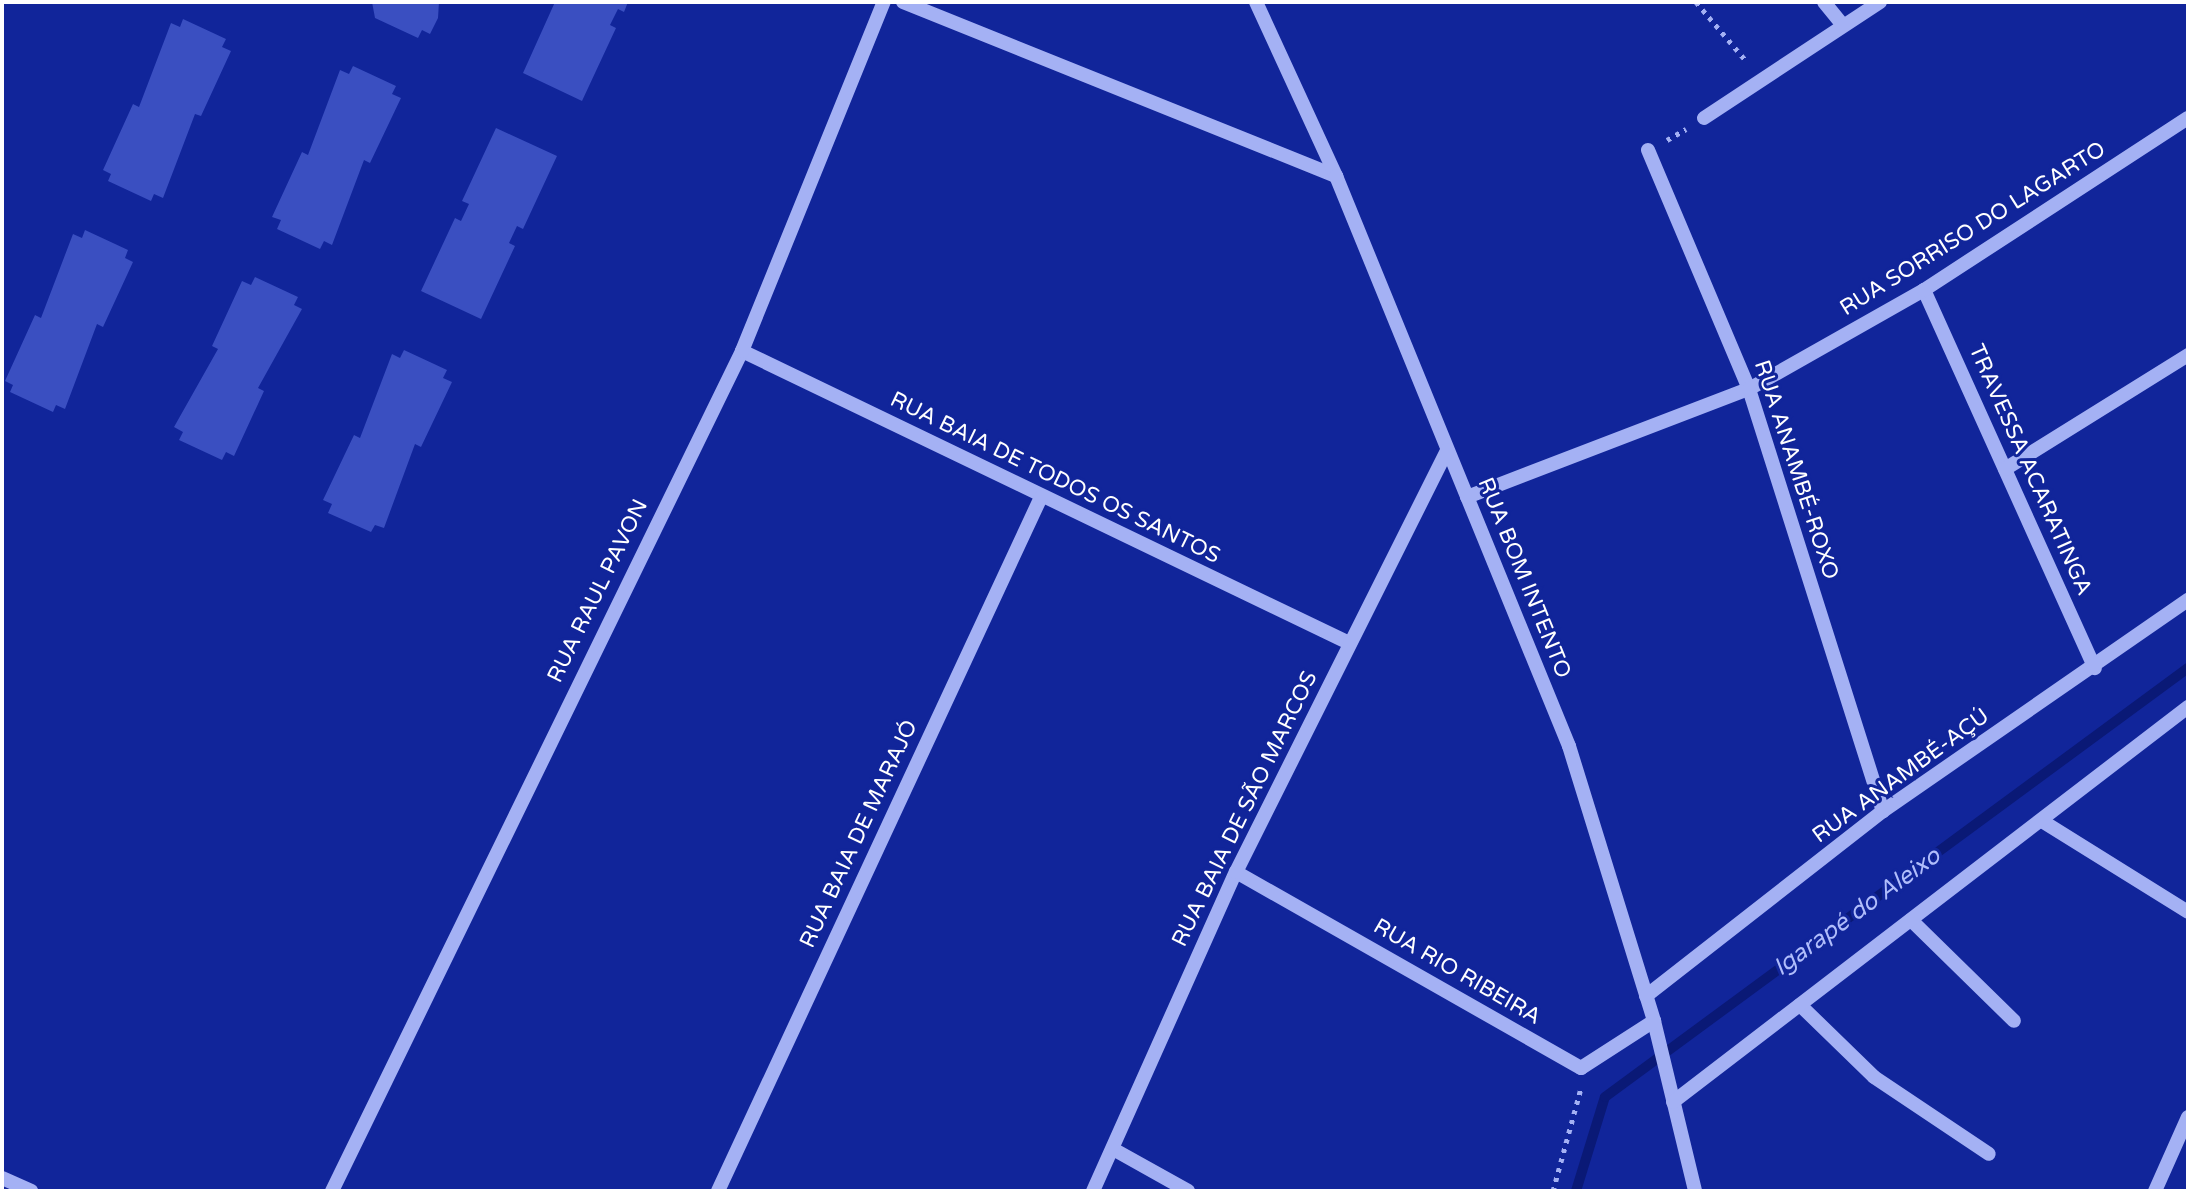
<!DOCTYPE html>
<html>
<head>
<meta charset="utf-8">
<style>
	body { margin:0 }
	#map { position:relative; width:2190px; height:1193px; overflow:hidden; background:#11259a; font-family:"Varela Round",sans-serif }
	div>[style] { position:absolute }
	.stream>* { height:10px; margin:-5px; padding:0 5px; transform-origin:5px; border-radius:5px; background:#0a1976 }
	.building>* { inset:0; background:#3a4fc1 }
	.path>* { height:5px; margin-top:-2.5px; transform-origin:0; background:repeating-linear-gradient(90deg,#a4b1f4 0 4px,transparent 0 10px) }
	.minor>* { height:14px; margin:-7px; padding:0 7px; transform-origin:7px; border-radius:7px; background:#a4b1f4 }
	span { translate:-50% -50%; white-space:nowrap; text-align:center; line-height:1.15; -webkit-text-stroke:6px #11259a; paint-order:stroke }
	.street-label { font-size:22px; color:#fff }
	.water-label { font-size:24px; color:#b0bdfb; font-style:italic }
	.frame { position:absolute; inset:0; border:4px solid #fff; pointer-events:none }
</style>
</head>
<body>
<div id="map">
	<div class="stream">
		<i style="left:1576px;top:1191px;width:98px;rotate:-72.9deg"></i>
		<i style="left:1605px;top:1097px;width:724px;rotate:-36.35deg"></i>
	</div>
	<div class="building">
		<i style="clip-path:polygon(372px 2px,439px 2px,438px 18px,430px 34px,422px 30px,418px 38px,375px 18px)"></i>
		<i style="clip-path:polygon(555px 2px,628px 2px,624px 12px,618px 9px,610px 25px,616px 28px,582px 101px,523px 73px)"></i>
		<i style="clip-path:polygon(183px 19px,226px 39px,222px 47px,231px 51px,201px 116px,195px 114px,163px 198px,154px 194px,151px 201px,108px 181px,111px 174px,103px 170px,133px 104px,139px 107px,171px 23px,180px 27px)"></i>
		<i style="clip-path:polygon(353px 66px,396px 86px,392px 94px,401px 98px,370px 163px,364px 160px,332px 245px,324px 241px,320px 249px,277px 229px,281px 220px,272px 217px,302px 152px,308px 155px,340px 70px,349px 74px)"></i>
		<i style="clip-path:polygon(496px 128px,557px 156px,523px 229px,517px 226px,509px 243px,515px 246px,481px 319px,421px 291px,455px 218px,461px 221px,469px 204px,462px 201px)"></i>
		<i style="clip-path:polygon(85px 230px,128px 250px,125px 258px,133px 262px,103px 327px,97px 324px,65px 409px,56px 405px,53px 412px,10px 392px,13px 385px,5px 381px,35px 315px,41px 318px,73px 234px,82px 238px)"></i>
		<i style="clip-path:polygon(255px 277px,298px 297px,294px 305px,302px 309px,258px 388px,264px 391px,234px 456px,226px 452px,222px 460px,179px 440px,183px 432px,174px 427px,218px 349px,212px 346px,242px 281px,251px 285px)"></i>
		<i style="clip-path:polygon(404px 350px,447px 370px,443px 378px,452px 382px,421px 447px,415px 444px,384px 528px,375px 525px,371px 532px,328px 513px,332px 504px,323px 500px,354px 435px,360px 438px,392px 354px,400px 358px)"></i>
	</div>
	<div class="path">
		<i style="left:1696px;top:2px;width:79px;rotate:49.6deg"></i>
		<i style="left:1667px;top:140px;width:22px;rotate:-30deg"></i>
		<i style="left:1553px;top:1191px;width:107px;rotate:-74.8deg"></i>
	</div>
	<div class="minor">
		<i style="left:903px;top:2px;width:467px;rotate:21.9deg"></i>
		<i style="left:1256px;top:2px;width:192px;rotate:65.3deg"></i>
		<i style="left:1336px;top:176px;width:616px;rotate:67.77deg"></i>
		<i style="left:1569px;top:746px;width:288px;rotate:72.8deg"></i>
		<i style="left:1654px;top:1021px;width:175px;rotate:76.4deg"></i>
		<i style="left:1824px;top:2px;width:26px;rotate:51deg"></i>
		<i style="left:1704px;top:118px;width:211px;rotate:-33.4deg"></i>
		<i style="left:1648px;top:150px;width:259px;rotate:67.1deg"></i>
		<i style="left:1749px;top:389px;width:443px;rotate:72.4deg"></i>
		<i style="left:1924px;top:290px;width:415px;rotate:65.7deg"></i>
		<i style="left:742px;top:351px;width:674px;rotate:25.69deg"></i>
		<i style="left:2005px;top:469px;width:216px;rotate:-31.9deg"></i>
		<i style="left:1467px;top:497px;width:302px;rotate:-21deg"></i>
		<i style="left:1749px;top:389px;width:201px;rotate:-29.5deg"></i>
		<i style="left:1924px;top:290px;width:315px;rotate:-33.1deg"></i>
		<i style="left:2042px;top:821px;width:172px;rotate:31.9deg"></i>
		<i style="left:1236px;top:872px;width:397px;rotate:29.6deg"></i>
		<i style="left:1581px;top:1068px;width:87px;rotate:-32.8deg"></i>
		<i style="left:1911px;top:920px;width:144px;rotate:44.4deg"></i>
		<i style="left:1646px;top:996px;width:301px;rotate:-38deg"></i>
		<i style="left:1883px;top:811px;width:371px;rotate:-34.7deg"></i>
		<i style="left:1800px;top:1005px;width:103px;rotate:44.2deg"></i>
		<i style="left:1874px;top:1077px;width:138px;rotate:33.8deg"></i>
		<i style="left:1673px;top:1102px;width:649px;rotate:-37.49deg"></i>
		<i style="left:1113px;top:1149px;width:86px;rotate:29.2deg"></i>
		<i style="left:2px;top:1178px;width:32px;rotate:24deg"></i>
		<i style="left:332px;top:1191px;width:935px;rotate:-63.98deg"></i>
		<i style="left:742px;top:351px;width:377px;rotate:-67.9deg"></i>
		<i style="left:718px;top:1191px;width:765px;rotate:-65.04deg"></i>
		<i style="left:1093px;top:1191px;width:350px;rotate:-65.9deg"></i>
		<i style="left:1236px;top:872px;width:472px;rotate:-63.4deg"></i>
		<i style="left:2155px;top:1191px;width:81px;rotate:-66deg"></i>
	</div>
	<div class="street-label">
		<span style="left:1973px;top:229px;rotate:-32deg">RUA SORRISO DO LAGARTO</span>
		<span style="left:1796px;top:470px;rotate:72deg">RUA ANAMBÉ-ROXO</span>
		<span style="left:2030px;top:470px;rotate:66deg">TRAVESSA ACARATINGA</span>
		<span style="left:1055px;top:478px;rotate:26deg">RUA BAIA DE TODOS OS SANTOS</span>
		<span style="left:1524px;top:578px;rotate:68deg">RUA BOM INTENTO</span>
		<span style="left:598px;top:591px;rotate:-64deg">RUA RAUL PAVON</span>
		<span style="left:1901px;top:776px;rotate:-36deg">RUA ANAMBÉ-AÇÚ</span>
		<span style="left:1245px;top:809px;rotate:-64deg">RUA BAIA DE SÃO MARCOS</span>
		<span style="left:859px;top:834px;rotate:-65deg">RUA BAIA DE MARAJÓ</span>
		<span style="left:1457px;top:972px;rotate:30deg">RUA RIO RIBEIRA</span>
	</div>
	<div class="water-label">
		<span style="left:1857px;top:912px;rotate:-36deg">Igarapé do Aleixo</span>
	</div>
	<div class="frame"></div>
</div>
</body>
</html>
